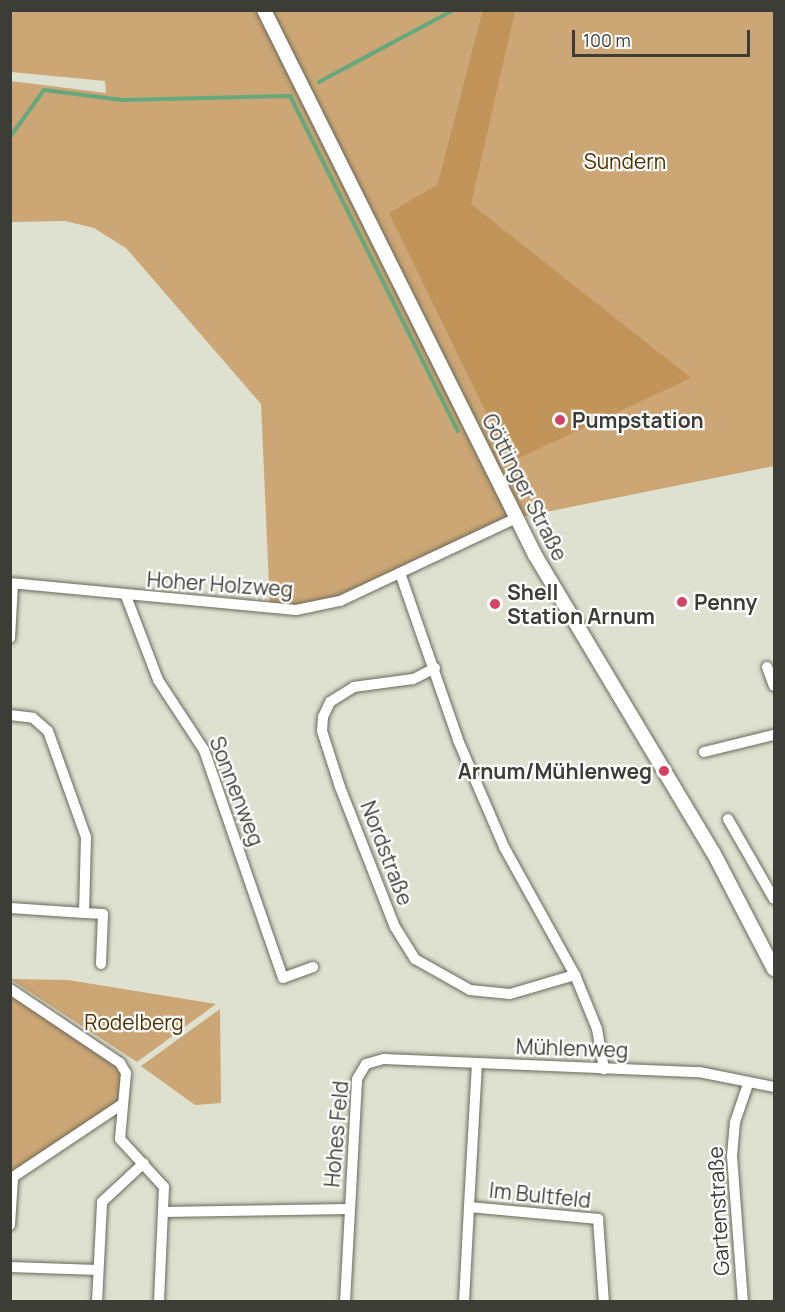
<!DOCTYPE html>
<html>
<head>
<meta charset="utf-8">
<style>
	body { margin:0 }
	#map { position:relative; width:785px; height:1312px; overflow:hidden; background:#dfe1d0; font-family:Manrope,sans-serif }
	div>[style] { position:absolute }
	.green>* { inset:0; background:#cca674 }
	.forest>* { inset:0; background:#c19559 }
	.stream>* { height:4px; margin:-2px; padding:0 2px; transform-origin:2px; border-radius:2px; background:#65a87d }
	.roads { filter:drop-shadow(0 0 2px #686a5b) drop-shadow(0 0 2px #686a5b) }
	.minor>* { height:10px; margin:-5px; padding:0 5px; transform-origin:5px; border-radius:5px; background:#fff }
	.tertiary>* { height:14px; margin:-7px; padding:0 7px; transform-origin:7px; border-radius:7px; background:#fff }
	.dots>* { width:16px; height:16px; translate:-50% -50%; box-sizing:border-box; border:3px solid #fff; border-radius:50% }
	span { translate:-50% -50%; white-space:nowrap; text-align:center; line-height:1.15; -webkit-text-stroke:4.5px #fff; paint-order:stroke }
	.park-label { font-size:21px; color:#4f3100 }
	.poi-label { font-size:21px; color:#3c3d36; font-weight:700 }
	.left { translate:0 -50%; text-align:left }
	.right { translate:-100% -50%; text-align:right }
	.street-label { font-size:21px; color:#3c3d36 }
	.frame { position:absolute; inset:0; border:12px solid #3c3d36; pointer-events:none }
	.scale { position:absolute; left:572px; top:30px; width:178px; height:27px; box-sizing:border-box; border:3px solid #3c3d36; border-top:0; padding-left:8px; font-size:18px; line-height:21px; white-space:nowrap; color:#3c3d36; -webkit-text-stroke:4px #fff; paint-order:stroke }
</style>
</head>
<body>
<div id="map">
	<div class="green">
		<i style="clip-path:polygon(10px 11px,482px 11px,437px 185px,455px 232px,495px 11px,774px 11px,774px 466px,516px 518px,340px 601px,270px 608px,261px 404px,126px 248px,94px 228px,65px 221px,11px 222px,11px 81px,106px 93px,105px 81px,11px 72px)"></i>
		<i style="clip-path:polygon(10px 979px,68px 980px,216px 1004px,137px 1062px)"></i>
		<i style="clip-path:polygon(10px 989px,126px 1073px,121px 1105px,10px 1179px)"></i>
		<i style="clip-path:polygon(220px 1009px,221px 1103px,195px 1105px,141px 1066px)"></i>
	</div>
	<div class="forest">
		<i style="clip-path:polygon(482px 11px,515px 11px,471px 204px,691px 378px,510px 462px,389px 213px,437px 185px)"></i>
	</div>
	<div class="stream">
		<i style="left:319px;top:82px;width:152px;rotate:-28.2deg"></i>
		<i style="left:10px;top:137px;width:58px;rotate:-54.1deg"></i>
		<i style="left:44px;top:90px;width:79px;rotate:7.3deg"></i>
		<i style="left:122px;top:100px;width:168px;rotate:-1.4deg"></i>
		<i style="left:290px;top:96px;width:375px;rotate:63.4deg"></i>
	</div>
	<div class="roads">
		<div class="minor">
			<i style="left:400px;top:573px;width:177px;rotate:70.8deg"></i>
			<i style="left:458px;top:740px;width:116px;rotate:66.7deg"></i>
			<i style="left:504px;top:847px;width:146px;rotate:61deg"></i>
			<i style="left:575px;top:975px;width:58px;rotate:67.8deg"></i>
			<i style="left:597px;top:1029px;width:41px;rotate:80.1deg"></i>
			<i style="left:10px;top:583px;width:287px;rotate:5.4deg"></i>
			<i style="left:296px;top:610px;width:45px;rotate:-11.6deg"></i>
			<i style="left:340px;top:601px;width:195px;rotate:-25.2deg"></i>
			<i style="left:126px;top:596px;width:90px;rotate:69.1deg"></i>
			<i style="left:158px;top:680px;width:84px;rotate:56.7deg"></i>
			<i style="left:204px;top:750px;width:241px;rotate:70.9deg"></i>
			<i style="left:283px;top:978px;width:32px;rotate:-20deg"></i>
			<i style="left:10px;top:638px;width:54px;rotate:-86.8deg"></i>
			<i style="left:767px;top:667px;width:20px;rotate:70deg"></i>
			<i style="left:435px;top:668px;width:25px;rotate:153deg"></i>
			<i style="left:413px;top:679px;width:60px;rotate:172.3deg"></i>
			<i style="left:354px;top:687px;width:28px;rotate:148deg"></i>
			<i style="left:330px;top:702px;width:17px;rotate:115deg"></i>
			<i style="left:323px;top:717px;width:14px;rotate:94deg"></i>
			<i style="left:322px;top:731px;width:59px;rotate:72.2deg"></i>
			<i style="left:340px;top:787px;width:150px;rotate:68.6deg"></i>
			<i style="left:395px;top:927px;width:38px;rotate:58deg"></i>
			<i style="left:415px;top:959px;width:63px;rotate:29.4deg"></i>
			<i style="left:470px;top:990px;width:40px;rotate:5.7deg"></i>
			<i style="left:510px;top:994px;width:68px;rotate:-16.3deg"></i>
			<i style="left:10px;top:715px;width:23px;rotate:7deg"></i>
			<i style="left:33px;top:718px;width:20px;rotate:41deg"></i>
			<i style="left:48px;top:731px;width:113px;rotate:70.3deg"></i>
			<i style="left:86px;top:837px;width:76px;rotate:91.5deg"></i>
			<i style="left:84px;top:913px;width:74px;rotate:-176.1deg"></i>
			<i style="left:704px;top:752px;width:72px;rotate:-13.7deg"></i>
			<i style="left:728px;top:819px;width:92px;rotate:60.1deg"></i>
			<i style="left:84px;top:913px;width:19px;rotate:3deg"></i>
			<i style="left:103px;top:914px;width:50px;rotate:92.3deg"></i>
			<i style="left:10px;top:989px;width:133px;rotate:33.9deg"></i>
			<i style="left:120px;top:1063px;width:12px;rotate:59deg"></i>
			<i style="left:126px;top:1073px;width:66px;rotate:95.2deg"></i>
			<i style="left:120px;top:1139px;width:65px;rotate:47.5deg"></i>
			<i style="left:164px;top:1187px;width:115px;rotate:92.5deg"></i>
			<i style="left:477px;top:1063px;width:144px;rotate:93.2deg"></i>
			<i style="left:469px;top:1207px;width:130px;rotate:5.3deg"></i>
			<i style="left:598px;top:1219px;width:83px;rotate:85.9deg"></i>
			<i style="left:10px;top:1179px;width:133px;rotate:-33.7deg"></i>
			<i style="left:163px;top:1212px;width:186px;rotate:-0.9deg"></i>
			<i style="left:10px;top:1225px;width:47px;rotate:-86.3deg"></i>
			<i style="left:10px;top:1267px;width:88px;rotate:2deg"></i>
			<i style="left:97px;top:1302px;width:100px;rotate:-87.1deg"></i>
			<i style="left:102px;top:1202px;width:57px;rotate:-42.9deg"></i>
			<i style="left:345px;top:1302px;width:223px;rotate:-86.9deg"></i>
			<i style="left:357px;top:1079px;width:17px;rotate:-59deg"></i>
			<i style="left:366px;top:1064px;width:19px;rotate:-16deg"></i>
			<i style="left:384px;top:1059px;width:315px;rotate:2.4deg"></i>
			<i style="left:699px;top:1072px;width:76px;rotate:11.3deg"></i>
			<i style="left:464px;top:1302px;width:95px;rotate:-87deg"></i>
			<i style="left:743px;top:1302px;width:146px;rotate:-94.3deg"></i>
			<i style="left:732px;top:1156px;width:34px;rotate:-85deg"></i>
			<i style="left:735px;top:1122px;width:40px;rotate:-71.1deg"></i>
		</div>
		<div class="tertiary">
			<i style="left:264px;top:10px;width:609px;rotate:63.56deg"></i>
			<i style="left:535px;top:555px;width:346px;rotate:59.1deg"></i>
			<i style="left:713px;top:852px;width:132px;rotate:62.5deg"></i>
		</div>
	</div>
	<div class="dots">
		<i style="left:560px;top:420px;background:#d44462"></i>
		<i style="left:682px;top:602px;background:#d44462"></i>
		<i style="left:495px;top:604px;background:#d44462"></i>
		<i style="left:664px;top:771px;background:#d44462"></i>
	</div>
	<div class="park-label">
		<span style="left:625px;top:161px">Sundern</span>
		<span style="left:134px;top:1022px">Rodelberg</span>
	</div>
	<div class="poi-label">
		<span class="left" style="left:572px;top:420px">Pumpstation</span>
		<span class="left" style="left:507px;top:604px">Shell<br>Station Arnum</span>
		<span class="left" style="left:694px;top:602px">Penny</span>
		<span class="right" style="left:652px;top:771px">Arnum/Mühlenweg</span>
	</div>
	<div class="street-label">
		<span style="left:525px;top:487px;rotate:63deg">Göttinger Straße</span>
		<span style="left:220px;top:584px;rotate:4deg">Hoher Holzweg</span>
		<span style="left:237px;top:791px;rotate:69deg">Sonnenweg</span>
		<span style="left:387px;top:853px;rotate:69deg">Nordstraße</span>
		<span style="left:572px;top:1048px;rotate:2deg">Mühlenweg</span>
		<span style="left:336px;top:1134px;rotate:-85deg">Hohes Feld</span>
		<span style="left:540px;top:1195px;rotate:6deg">Im Bultfeld</span>
		<span style="left:718px;top:1211px;rotate:-93deg">Gartenstraße</span>
	</div>
	<div class="frame"></div>
	<div class="scale">100 m</div>
</div>
</body>
</html>
